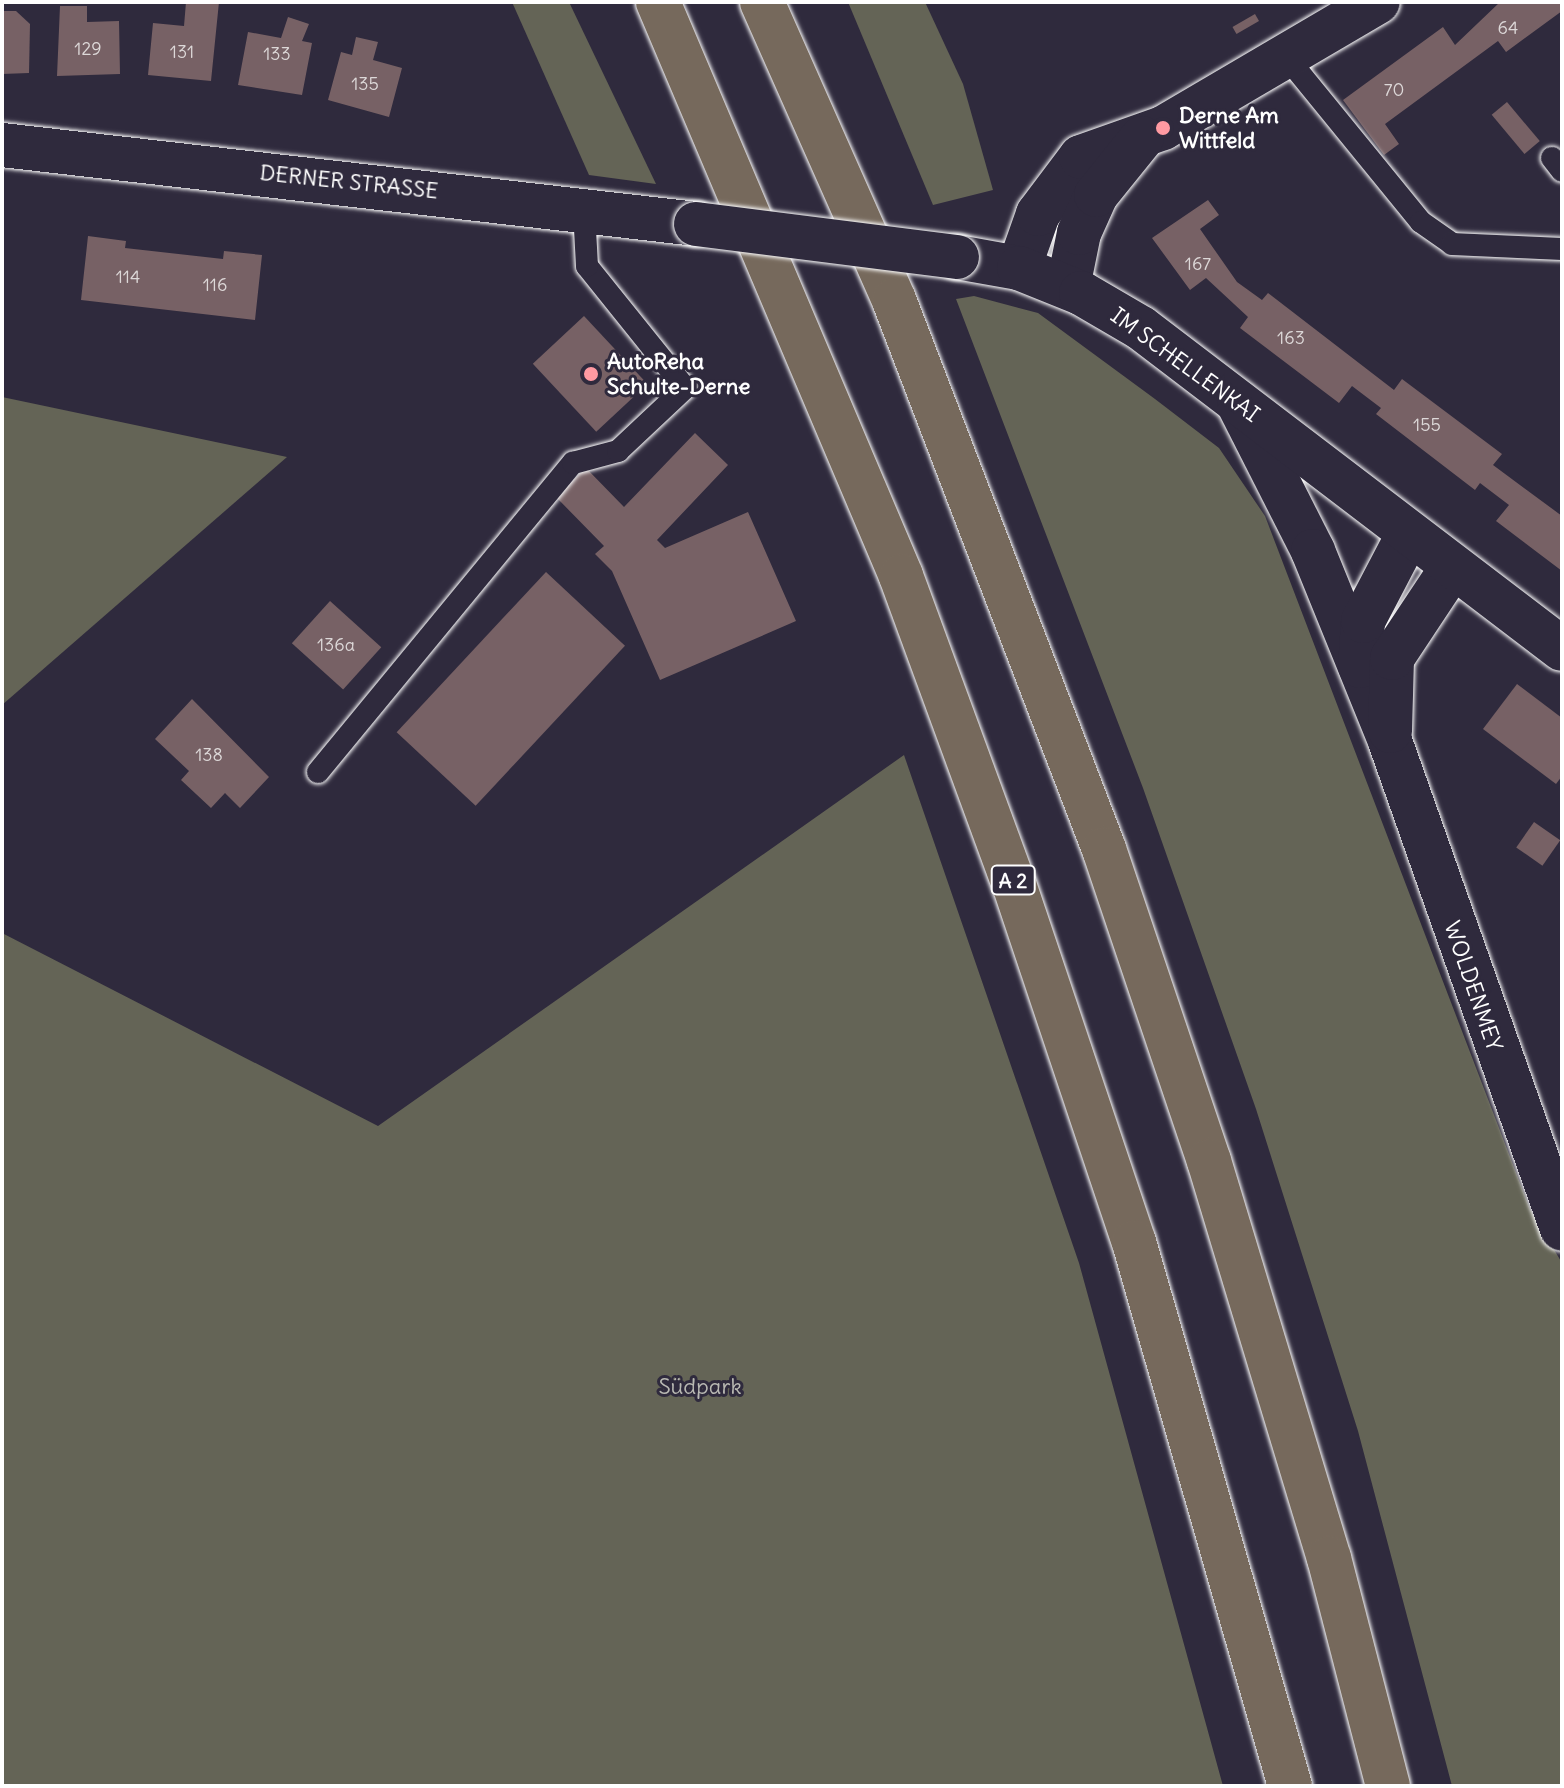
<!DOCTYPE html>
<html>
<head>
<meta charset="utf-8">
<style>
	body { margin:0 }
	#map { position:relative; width:1564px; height:1788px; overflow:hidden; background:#2f2a3d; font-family:Delius,sans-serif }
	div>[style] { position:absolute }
	.green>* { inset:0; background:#646456 }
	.building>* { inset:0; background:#776165; transform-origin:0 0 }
	.roads { filter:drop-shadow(0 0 2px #fff) drop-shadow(0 0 2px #fff) }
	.service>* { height:22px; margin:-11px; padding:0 11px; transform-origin:11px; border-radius:11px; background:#2f2a3d }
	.minor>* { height:44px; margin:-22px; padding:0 22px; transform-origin:22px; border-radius:22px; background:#2f2a3d }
	.tertiary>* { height:44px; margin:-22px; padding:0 22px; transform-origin:22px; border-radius:22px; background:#2f2a3d }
	.motorway>* { height:44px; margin:-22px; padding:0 22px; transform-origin:22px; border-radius:22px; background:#76695c }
	.bridges { filter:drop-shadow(0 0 2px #fff) drop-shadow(0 0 2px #fff) }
	.tertiary-bridge>* { height:44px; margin:-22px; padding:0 22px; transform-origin:22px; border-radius:22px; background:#2f2a3d }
	.dots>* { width:22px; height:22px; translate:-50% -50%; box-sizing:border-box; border:4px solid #2f2a3d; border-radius:50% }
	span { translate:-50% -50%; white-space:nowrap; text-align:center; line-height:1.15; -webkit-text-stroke:6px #2f2a3d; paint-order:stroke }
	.number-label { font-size:18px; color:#ddd8d8 }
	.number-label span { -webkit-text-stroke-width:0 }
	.shield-label span { padding:2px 6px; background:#2f2a3d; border:2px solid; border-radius:6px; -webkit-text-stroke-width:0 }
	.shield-label { font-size:20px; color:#fff; font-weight:700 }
	.poi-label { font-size:22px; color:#fff; font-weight:700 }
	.left { translate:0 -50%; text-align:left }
	.street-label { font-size:22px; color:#fff }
	.park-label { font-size:22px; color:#b9b9b3 }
	.frame { position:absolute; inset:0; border:4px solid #fff; pointer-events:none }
</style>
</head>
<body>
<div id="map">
	<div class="green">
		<i style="clip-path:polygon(512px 2px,569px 2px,656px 184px,589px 175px)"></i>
		<i style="clip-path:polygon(848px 2px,925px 2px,963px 84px,993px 190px,933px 205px)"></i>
		<i style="clip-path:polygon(974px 296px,1038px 313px,1155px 399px,1219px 448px,1265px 516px,1530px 1209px,1562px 1263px,1562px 1786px,1452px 1786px,1358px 1431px,1256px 1109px,1143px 788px,956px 299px)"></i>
		<i style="clip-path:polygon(2px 397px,287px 457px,2px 705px)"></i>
		<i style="clip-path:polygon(904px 755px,1079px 1263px,1223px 1786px,2px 1786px,2px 933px,378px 1126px)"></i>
	</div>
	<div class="building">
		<i style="clip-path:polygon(186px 2px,219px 2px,211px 81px,148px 75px,153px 23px,184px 26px)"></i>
		<i style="clip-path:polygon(1500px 2px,1562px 2px,1562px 11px,1506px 52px,1498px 41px,1385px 124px,1399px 144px,1384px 155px,1343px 100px,1443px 27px,1455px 45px)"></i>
		<i style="clip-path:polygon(60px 6px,87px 6px,87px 22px,119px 21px,120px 74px,57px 76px)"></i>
		<i style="clip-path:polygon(2px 11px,16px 11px,30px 24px,29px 73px,2px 74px)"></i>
		<i style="left:1255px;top:14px;width:8px;height:26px;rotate:60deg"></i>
		<i style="clip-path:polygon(288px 17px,309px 24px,302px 41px,312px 43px,302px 95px,238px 85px,248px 32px,281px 38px)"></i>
		<i style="clip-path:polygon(356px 37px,378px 42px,373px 60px,402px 68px,389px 117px,328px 100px,341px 52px,352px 55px)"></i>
		<i style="left:1507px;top:102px;width:51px;height:20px;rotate:50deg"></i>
		<i style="clip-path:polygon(1208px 200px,1219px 215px,1200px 229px,1237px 282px,1262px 300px,1268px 293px,1394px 390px,1402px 379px,1502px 454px,1493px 465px,1562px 516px,1562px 571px,1496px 521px,1509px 505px,1480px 483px,1475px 490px,1376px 414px,1381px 408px,1352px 386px,1339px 403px,1240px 328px,1248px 317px,1206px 278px,1190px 290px,1152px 238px)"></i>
		<i style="clip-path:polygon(88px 236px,126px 241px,125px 248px,223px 259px,224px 251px,262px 255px,255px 320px,81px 300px)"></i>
		<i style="left:584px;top:316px;width:93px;height:70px;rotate:47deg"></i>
		<i style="clip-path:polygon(695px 433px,728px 465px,657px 540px,665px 548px,748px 512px,796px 621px,660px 680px,612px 571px,595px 554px,604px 546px,556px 497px,586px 468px,624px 507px)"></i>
		<i style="left:546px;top:572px;width:108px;height:219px;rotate:43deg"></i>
		<i style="left:330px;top:601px;width:69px;height:57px;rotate:42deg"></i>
		<i style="clip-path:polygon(1517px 684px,1562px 718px,1562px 776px,1556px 784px,1483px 729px)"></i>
		<i style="clip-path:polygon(192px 699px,269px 777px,240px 808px,225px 793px,211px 808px,181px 780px,189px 771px,155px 739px)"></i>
		<i style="left:1534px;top:822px;width:32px;height:31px;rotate:35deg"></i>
	</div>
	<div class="roads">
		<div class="service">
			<i style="left:1288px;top:59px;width:210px;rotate:50.8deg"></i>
			<i style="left:1421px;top:222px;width:38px;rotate:35deg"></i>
			<i style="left:1452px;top:244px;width:110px;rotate:2.6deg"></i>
			<i style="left:1552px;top:158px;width:16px;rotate:52deg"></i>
			<i style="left:318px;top:772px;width:401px;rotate:-50.5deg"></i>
			<i style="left:573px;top:463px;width:47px;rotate:-14.9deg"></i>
			<i style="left:618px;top:451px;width:92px;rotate:-43.2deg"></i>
			<i style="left:685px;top:388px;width:156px;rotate:-128.8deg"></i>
			<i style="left:587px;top:266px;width:56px;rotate:-93.1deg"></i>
		</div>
		<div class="minor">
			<i style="left:1019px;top:268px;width:57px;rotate:-70.6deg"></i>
			<i style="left:1038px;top:214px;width:71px;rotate:-53deg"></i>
			<i style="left:1081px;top:157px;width:87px;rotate:-19.5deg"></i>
			<i style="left:1163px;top:128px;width:249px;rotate:-30.4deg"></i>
			<i style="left:1068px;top:287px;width:55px;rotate:-78.5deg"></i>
			<i style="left:1079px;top:233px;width:42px;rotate:-65.9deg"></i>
			<i style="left:1096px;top:195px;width:73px;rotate:-51.1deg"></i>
			<i style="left:1238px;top:403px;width:166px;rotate:63.1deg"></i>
			<i style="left:1313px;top:551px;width:205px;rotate:67.9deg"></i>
			<i style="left:1390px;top:741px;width:517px;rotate:70.58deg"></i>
			<i style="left:1360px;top:666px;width:45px;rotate:-86.2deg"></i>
			<i style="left:1363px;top:621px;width:97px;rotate:-62.4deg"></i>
			<i style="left:1390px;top:731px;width:73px;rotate:-88.4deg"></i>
			<i style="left:1392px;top:658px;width:107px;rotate:-56.5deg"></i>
		</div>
		<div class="tertiary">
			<i style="left:2px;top:145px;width:698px;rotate:6.49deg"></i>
			<i style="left:957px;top:257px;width:63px;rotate:10.1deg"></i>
			<i style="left:1019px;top:268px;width:67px;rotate:22deg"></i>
			<i style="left:1081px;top:293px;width:69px;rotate:30.3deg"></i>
			<i style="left:1141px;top:328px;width:529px;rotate:37.32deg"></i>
		</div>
		<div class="motorway">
			<i style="left:658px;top:2px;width:623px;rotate:67.05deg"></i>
			<i style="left:901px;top:576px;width:328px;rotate:69.9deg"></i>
			<i style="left:1014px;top:884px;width:378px;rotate:71.5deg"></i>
			<i style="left:1134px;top:1242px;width:566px;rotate:74deg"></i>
			<i style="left:762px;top:2px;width:326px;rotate:66.1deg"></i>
			<i style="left:894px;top:300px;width:588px;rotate:69.07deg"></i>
			<i style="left:1104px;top:849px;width:329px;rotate:71.4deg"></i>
			<i style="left:1209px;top:1161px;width:415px;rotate:73.2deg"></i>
			<i style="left:1329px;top:1558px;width:236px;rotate:75.5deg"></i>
		</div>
	</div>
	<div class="bridges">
		<div class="tertiary-bridge">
			<i style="left:696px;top:224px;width:263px;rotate:7.2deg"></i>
		</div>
	</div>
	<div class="dots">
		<i style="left:1163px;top:128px;background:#ff9aa2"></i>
		<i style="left:591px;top:374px;background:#ff9aa2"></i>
	</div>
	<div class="number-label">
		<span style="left:1508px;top:28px">64</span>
		<span style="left:88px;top:49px">129</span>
		<span style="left:182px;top:52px">131</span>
		<span style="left:277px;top:54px">133</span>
		<span style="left:365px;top:84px">135</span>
		<span style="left:1394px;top:90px">70</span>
		<span style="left:1198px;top:264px">167</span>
		<span style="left:128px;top:277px">114</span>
		<span style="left:215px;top:285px">116</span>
		<span style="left:1291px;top:338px">163</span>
		<span style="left:1427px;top:425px">155</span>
		<span style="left:336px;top:645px">136a</span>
		<span style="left:209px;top:755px">138</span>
	</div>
	<div class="shield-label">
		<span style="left:1013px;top:880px">A 2</span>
	</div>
	<div class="poi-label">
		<span class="left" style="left:1179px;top:128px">Derne Am<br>Wittfeld</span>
		<span class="left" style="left:607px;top:374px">AutoReha<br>Schulte-Derne</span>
	</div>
	<div class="street-label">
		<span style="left:349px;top:182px;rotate:6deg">DERNER STRASSE</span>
		<span style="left:1185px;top:365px;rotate:36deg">IM SCHELLENKAI</span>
		<span style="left:1473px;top:986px;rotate:71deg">WOLDENMEY</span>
	</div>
	<div class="park-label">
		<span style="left:700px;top:1387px">Südpark</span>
	</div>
	<div class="frame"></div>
</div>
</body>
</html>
